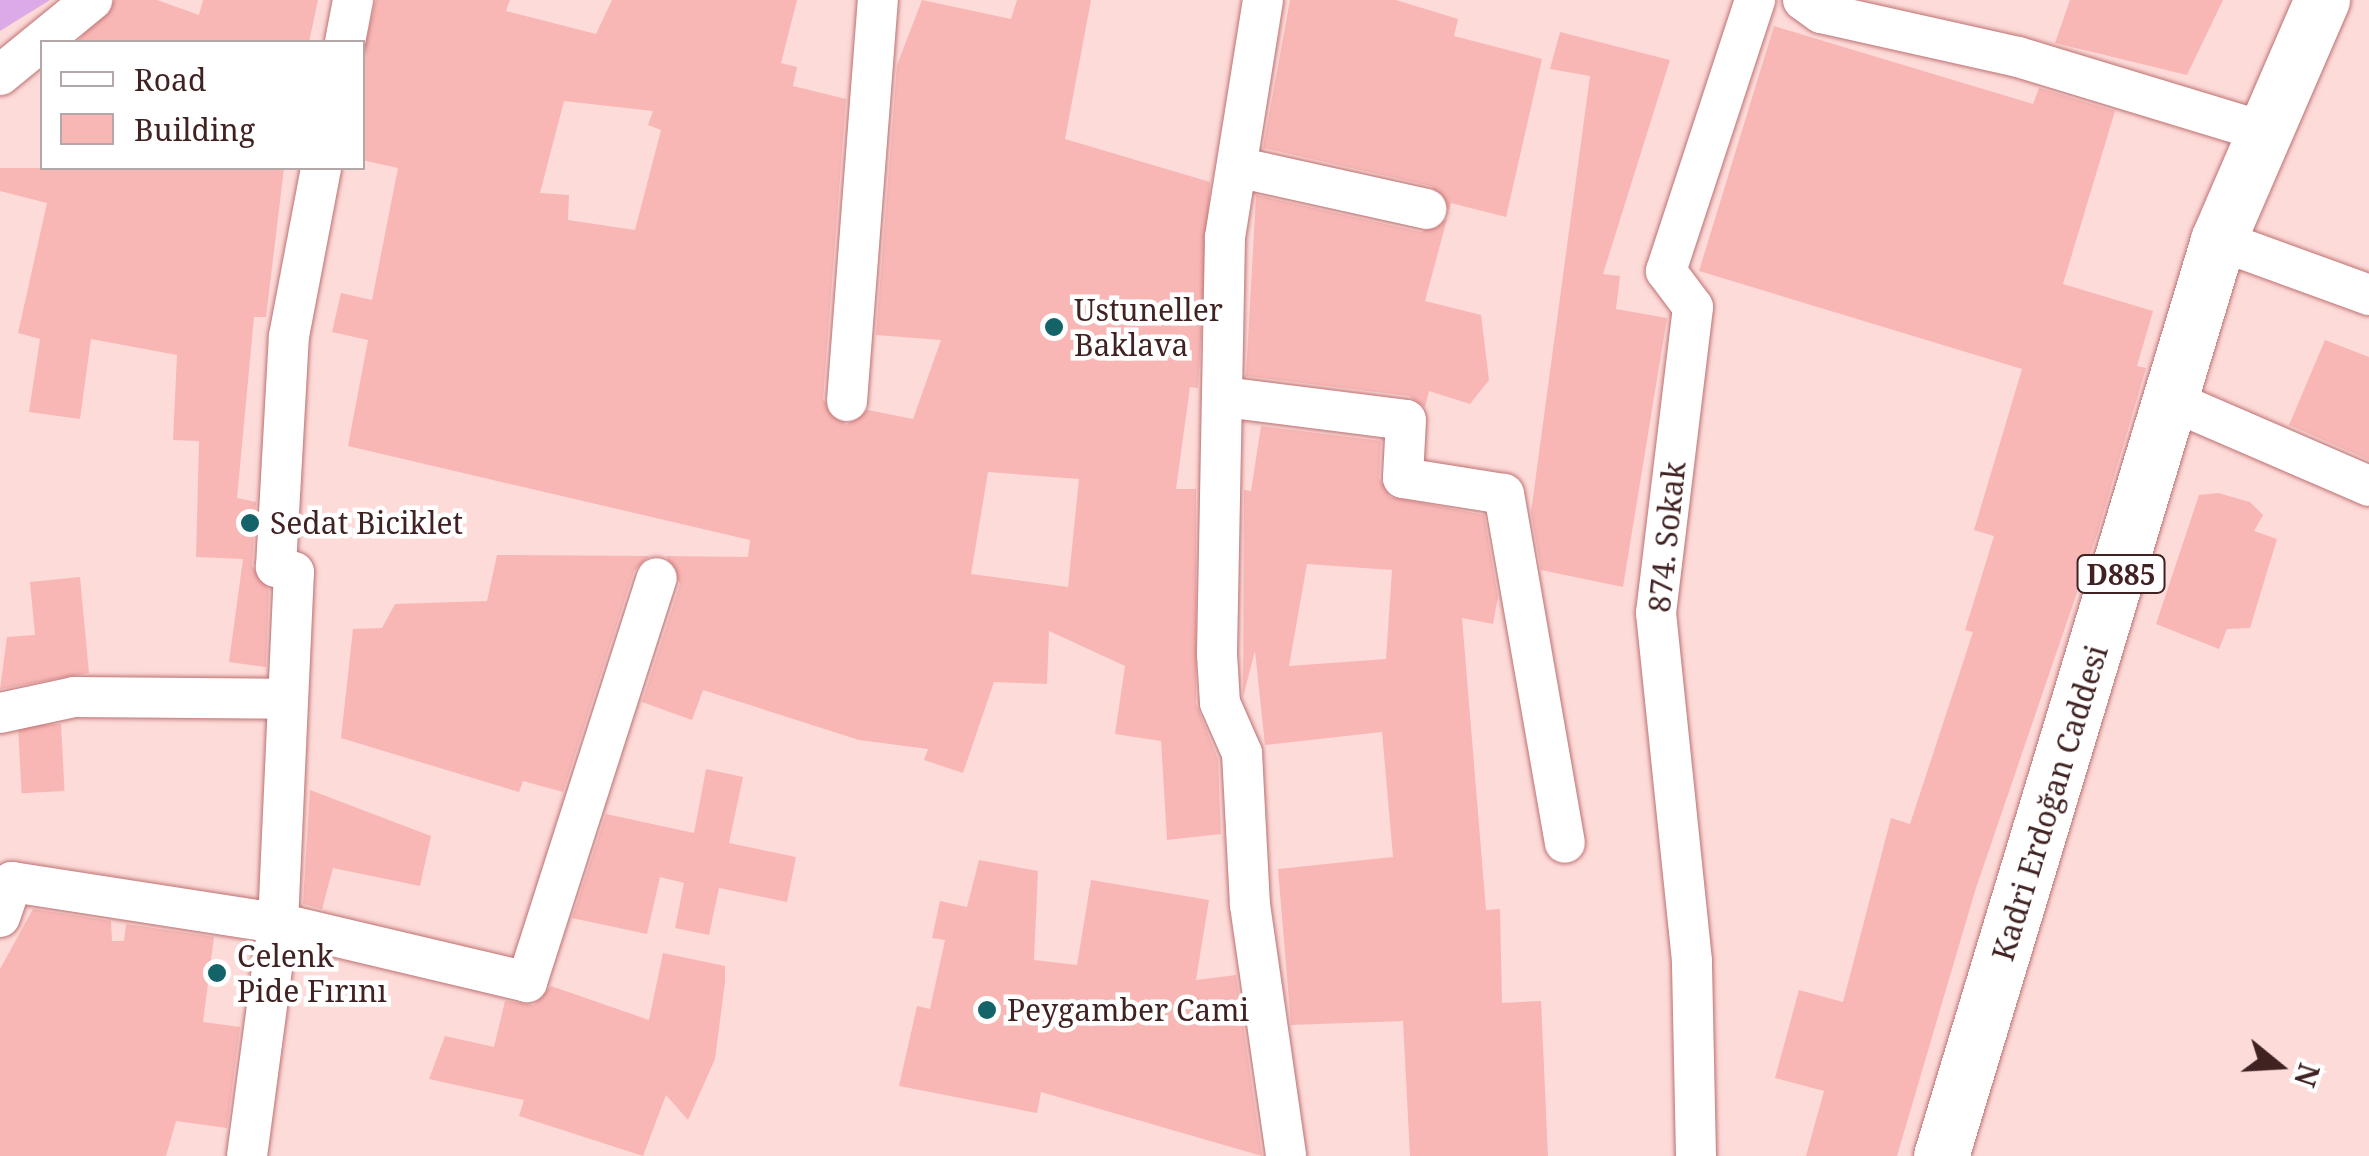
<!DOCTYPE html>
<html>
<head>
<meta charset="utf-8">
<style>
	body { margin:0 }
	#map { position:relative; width:2369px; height:1156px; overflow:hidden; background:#fddbd9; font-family:"Noto Serif",serif }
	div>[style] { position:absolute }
	.green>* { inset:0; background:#dcaae7 }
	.building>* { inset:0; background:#f8b7b5; transform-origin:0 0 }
	.roads { filter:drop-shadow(0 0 2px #bd7171) drop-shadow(0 0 2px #bd7171) }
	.street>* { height:40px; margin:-20px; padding:0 20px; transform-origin:20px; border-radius:20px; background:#fff }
	.primary>* { height:55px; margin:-27.5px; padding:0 27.5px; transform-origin:27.5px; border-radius:27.5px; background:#fff }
	.dots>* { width:28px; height:28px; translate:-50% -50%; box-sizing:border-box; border:5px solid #fff; border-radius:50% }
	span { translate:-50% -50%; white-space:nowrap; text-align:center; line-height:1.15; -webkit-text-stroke:9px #fff; paint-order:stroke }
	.shield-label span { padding:2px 8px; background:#fff; border:2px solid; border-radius:8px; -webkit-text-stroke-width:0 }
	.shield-label { font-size:28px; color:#412222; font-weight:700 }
	.poi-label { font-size:30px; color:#412222 }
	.left { translate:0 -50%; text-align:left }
	.street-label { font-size:30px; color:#412222 }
	.legend { position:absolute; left:40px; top:40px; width:325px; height:130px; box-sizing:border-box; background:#fff; border:2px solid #b3a7a7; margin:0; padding:12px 18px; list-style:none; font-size:30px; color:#412222 }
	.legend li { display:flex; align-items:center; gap:20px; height:50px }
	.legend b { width:50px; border:2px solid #b3a7a7 }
	.north { position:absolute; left:2229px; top:1016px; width:100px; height:100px; -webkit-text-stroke:8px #fff; paint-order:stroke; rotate:108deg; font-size:28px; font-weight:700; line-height:40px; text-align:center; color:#412222 }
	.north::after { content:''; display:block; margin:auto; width:35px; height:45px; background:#412222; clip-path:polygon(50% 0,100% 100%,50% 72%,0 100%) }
</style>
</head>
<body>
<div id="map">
	<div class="green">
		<i style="clip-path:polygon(0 0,50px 0,0 31px)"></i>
	</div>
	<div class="building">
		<i style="clip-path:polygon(115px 0,157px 0,199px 15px,203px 0,318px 0,309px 42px,77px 42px)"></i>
		<i style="clip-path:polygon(evenodd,376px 0,510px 0,506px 11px,596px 34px,612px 0,797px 0,781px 63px,797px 67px,793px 86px,846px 99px,823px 399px,846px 425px,868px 410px,913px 419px,941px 340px,876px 335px,897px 65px,922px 0,1011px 19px,1017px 0,1091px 0,1065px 139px,1210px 182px,1198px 388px,1190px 387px,1176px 489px,1196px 489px,1196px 704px,1218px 759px,1221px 834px,1167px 840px,1161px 741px,1115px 734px,1125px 666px,1049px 631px,1047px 684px,994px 682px,963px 773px,924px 760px,928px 749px,859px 740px,703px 690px,692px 720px,642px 702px,680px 584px,666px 556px,748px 557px,750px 540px,348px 446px,368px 340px,332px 332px,341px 293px,372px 300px,398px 168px,362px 160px,362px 58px,376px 0,564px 101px,653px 111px,648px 125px,661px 130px,635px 230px,568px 220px,569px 195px,540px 193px,564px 101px,376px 0,988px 472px,1079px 479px,1068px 587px,971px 574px,988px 472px)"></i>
		<i style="clip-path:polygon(1290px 0,1396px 0,1458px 19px,1454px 36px,1542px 59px,1506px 217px,1451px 203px,1449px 210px,1431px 186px,1263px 148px)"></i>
		<i style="clip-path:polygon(2070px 0,2223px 0,2187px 75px,2055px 43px)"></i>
		<i style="clip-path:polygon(1774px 26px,2033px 104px,2039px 88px,2115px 111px,2063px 284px,2153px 311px,2137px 366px,2146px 368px,2098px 531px,1975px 891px,1897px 1156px,1806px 1156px,1824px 1091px,1775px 1078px,1799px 990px,1843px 1002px,1891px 818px,1910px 824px,1973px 632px,1965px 630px,1994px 536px,1974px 530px,2022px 369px,1699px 271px)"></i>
		<i style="clip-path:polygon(1560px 32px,1670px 60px,1603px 274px,1620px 276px,1616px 309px,1667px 318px,1623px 587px,1541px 570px,1531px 512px,1590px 76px,1550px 69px)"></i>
		<i style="clip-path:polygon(0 168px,284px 168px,266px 317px,254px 317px,237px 498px,256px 502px,252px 566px,269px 590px,266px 667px,229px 662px,243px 559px,196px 557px,199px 441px,173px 440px,177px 355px,91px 339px,80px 419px,29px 412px,40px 339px,18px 333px,47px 203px,0 191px)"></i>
		<i style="clip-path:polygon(1256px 195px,1421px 232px,1447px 219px,1425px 301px,1481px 315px,1489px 380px,1470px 404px,1429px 391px,1425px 407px,1409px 396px,1246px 376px)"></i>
		<i style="clip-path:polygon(2325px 340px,2369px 357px,2369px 460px,2289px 425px)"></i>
		<i style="clip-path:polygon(evenodd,1261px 426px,1381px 441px,1379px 478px,1390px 497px,1484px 515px,1498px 597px,1493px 624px,1462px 618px,1486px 910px,1500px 909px,1502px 1003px,1541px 1001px,1548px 1156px,1410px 1156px,1403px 1021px,1291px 1025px,1278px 869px,1393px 857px,1382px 732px,1265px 745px,1255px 651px,1243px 697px,1244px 490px,1251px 491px,1261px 426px,1307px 564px,1392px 570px,1386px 659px,1289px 666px,1307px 564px)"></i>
		<i style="clip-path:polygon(2218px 493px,2250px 502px,2263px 515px,2254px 531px,2277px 539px,2250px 628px,2227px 629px,2219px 649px,2156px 624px,2199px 495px)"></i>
		<i style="clip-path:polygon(497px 555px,649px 556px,634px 571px,563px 792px,523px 781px,519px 792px,341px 738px,353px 629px,382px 628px,395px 604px,487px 601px)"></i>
		<i style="clip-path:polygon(80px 577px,89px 673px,0 689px,7px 637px,35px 635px,30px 582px)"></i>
		<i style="left:61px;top:724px;width:67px;height:43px;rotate:87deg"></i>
		<i style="clip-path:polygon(706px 769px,743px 777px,729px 843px,796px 857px,787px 902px,719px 888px,709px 935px,675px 928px,684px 883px,660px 877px,647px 934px,572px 918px,606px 814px,694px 833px)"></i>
		<i style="clip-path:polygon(310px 790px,431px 836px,420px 886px,333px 868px,322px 909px,303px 904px)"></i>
		<i style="clip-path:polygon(979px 860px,1038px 871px,1034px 960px,1077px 965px,1091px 880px,1209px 900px,1196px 980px,1236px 975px,1262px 1156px,1041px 1092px,1037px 1113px,899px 1086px,917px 1006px,930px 1009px,945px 940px,932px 938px,940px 901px,967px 907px)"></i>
		<i style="clip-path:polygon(33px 909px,111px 921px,112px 941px,124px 941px,126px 924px,214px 937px,203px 1022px,240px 1027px,227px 1128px,176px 1121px,166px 1156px,0 1156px,0 969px)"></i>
		<i style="clip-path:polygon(663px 953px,725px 966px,725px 982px,715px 1059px,688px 1120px,666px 1095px,643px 1156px,519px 1116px,524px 1100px,429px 1079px,445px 1036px,494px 1047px,505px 1001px,534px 1005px,551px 986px,649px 1020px)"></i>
	</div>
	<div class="roads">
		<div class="street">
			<i style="left:1263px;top:0;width:240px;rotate:99.1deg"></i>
			<i style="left:1225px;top:237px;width:417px;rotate:91.1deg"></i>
			<i style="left:1217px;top:654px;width:49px;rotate:86.5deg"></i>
			<i style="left:1220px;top:703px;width:55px;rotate:66.3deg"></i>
			<i style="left:1242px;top:753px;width:152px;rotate:87deg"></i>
			<i style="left:1250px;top:905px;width:254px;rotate:81.8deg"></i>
			<i style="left:1803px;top:0;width:22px;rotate:36deg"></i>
			<i style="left:1821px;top:13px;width:202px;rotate:12.6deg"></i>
			<i style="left:2018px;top:57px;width:254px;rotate:16.9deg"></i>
			<i style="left:345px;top:42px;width:43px;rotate:-79.2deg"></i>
			<i style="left:0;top:75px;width:119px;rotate:-39.2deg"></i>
			<i style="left:1237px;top:167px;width:194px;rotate:12.5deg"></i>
			<i style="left:2218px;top:240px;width:161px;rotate:20deg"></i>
			<i style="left:1224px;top:397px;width:183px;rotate:7.2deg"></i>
			<i style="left:1406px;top:420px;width:58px;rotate:93deg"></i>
			<i style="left:1403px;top:478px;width:102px;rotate:9deg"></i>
			<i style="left:1504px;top:494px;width:354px;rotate:80.1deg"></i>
			<i style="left:847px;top:401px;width:402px;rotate:-85.6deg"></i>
			<i style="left:2175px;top:402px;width:211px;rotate:23.4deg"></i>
			<i style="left:0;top:713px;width:76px;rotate:-12.2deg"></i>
			<i style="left:74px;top:697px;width:211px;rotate:0.5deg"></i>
			<i style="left:0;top:917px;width:37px;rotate:-71deg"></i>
			<i style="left:12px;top:882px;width:269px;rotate:8.8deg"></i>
			<i style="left:278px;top:923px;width:256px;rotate:13.3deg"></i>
			<i style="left:527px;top:982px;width:424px;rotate:-72.2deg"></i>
			<i style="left:247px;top:1156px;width:235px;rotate:-82.4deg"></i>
			<i style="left:278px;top:923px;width:351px;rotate:-87.4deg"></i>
			<i style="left:294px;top:572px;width:19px;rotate:-164deg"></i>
			<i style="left:276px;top:567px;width:231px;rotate:-86.8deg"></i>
			<i style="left:289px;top:336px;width:171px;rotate:-79.2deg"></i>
			<i style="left:1696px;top:1156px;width:195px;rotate:-91.2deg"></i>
			<i style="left:1692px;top:961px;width:350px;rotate:-95.9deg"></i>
			<i style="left:1656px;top:613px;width:308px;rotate:-83.1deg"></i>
			<i style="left:1693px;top:307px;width:45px;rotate:-126.9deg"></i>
			<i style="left:1666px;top:271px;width:285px;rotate:-71.8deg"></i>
		</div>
		<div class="primary">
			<i style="left:1941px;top:1156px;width:957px;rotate:-73.17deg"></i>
			<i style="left:2218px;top:240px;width:262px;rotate:-66.6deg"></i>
		</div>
	</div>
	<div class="dots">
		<i style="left:1054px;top:327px;background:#146368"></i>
		<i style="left:250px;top:523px;background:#146368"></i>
		<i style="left:217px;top:973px;background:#146368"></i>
		<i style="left:987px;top:1010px;background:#146368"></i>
	</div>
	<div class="shield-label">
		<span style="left:2121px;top:574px">D885</span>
	</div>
	<div class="poi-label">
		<span class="left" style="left:1074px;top:327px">Ustuneller<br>Baklava</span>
		<span class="left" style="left:270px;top:523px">Sedat Biciklet</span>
		<span class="left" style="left:237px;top:973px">Celenk<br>Pide Fırını</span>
		<span class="left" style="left:1007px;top:1010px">Peygamber Cami</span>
	</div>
	<div class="street-label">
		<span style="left:1667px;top:537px;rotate:-84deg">874. Sokak</span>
		<span style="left:2050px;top:803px;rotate:-73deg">Kadri Erdoğan Caddesi</span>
	</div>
	<ul class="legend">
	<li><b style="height:12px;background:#fff"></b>Road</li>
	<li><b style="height:28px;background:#f8b7b5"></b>Building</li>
	</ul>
	<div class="north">N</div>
</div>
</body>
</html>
